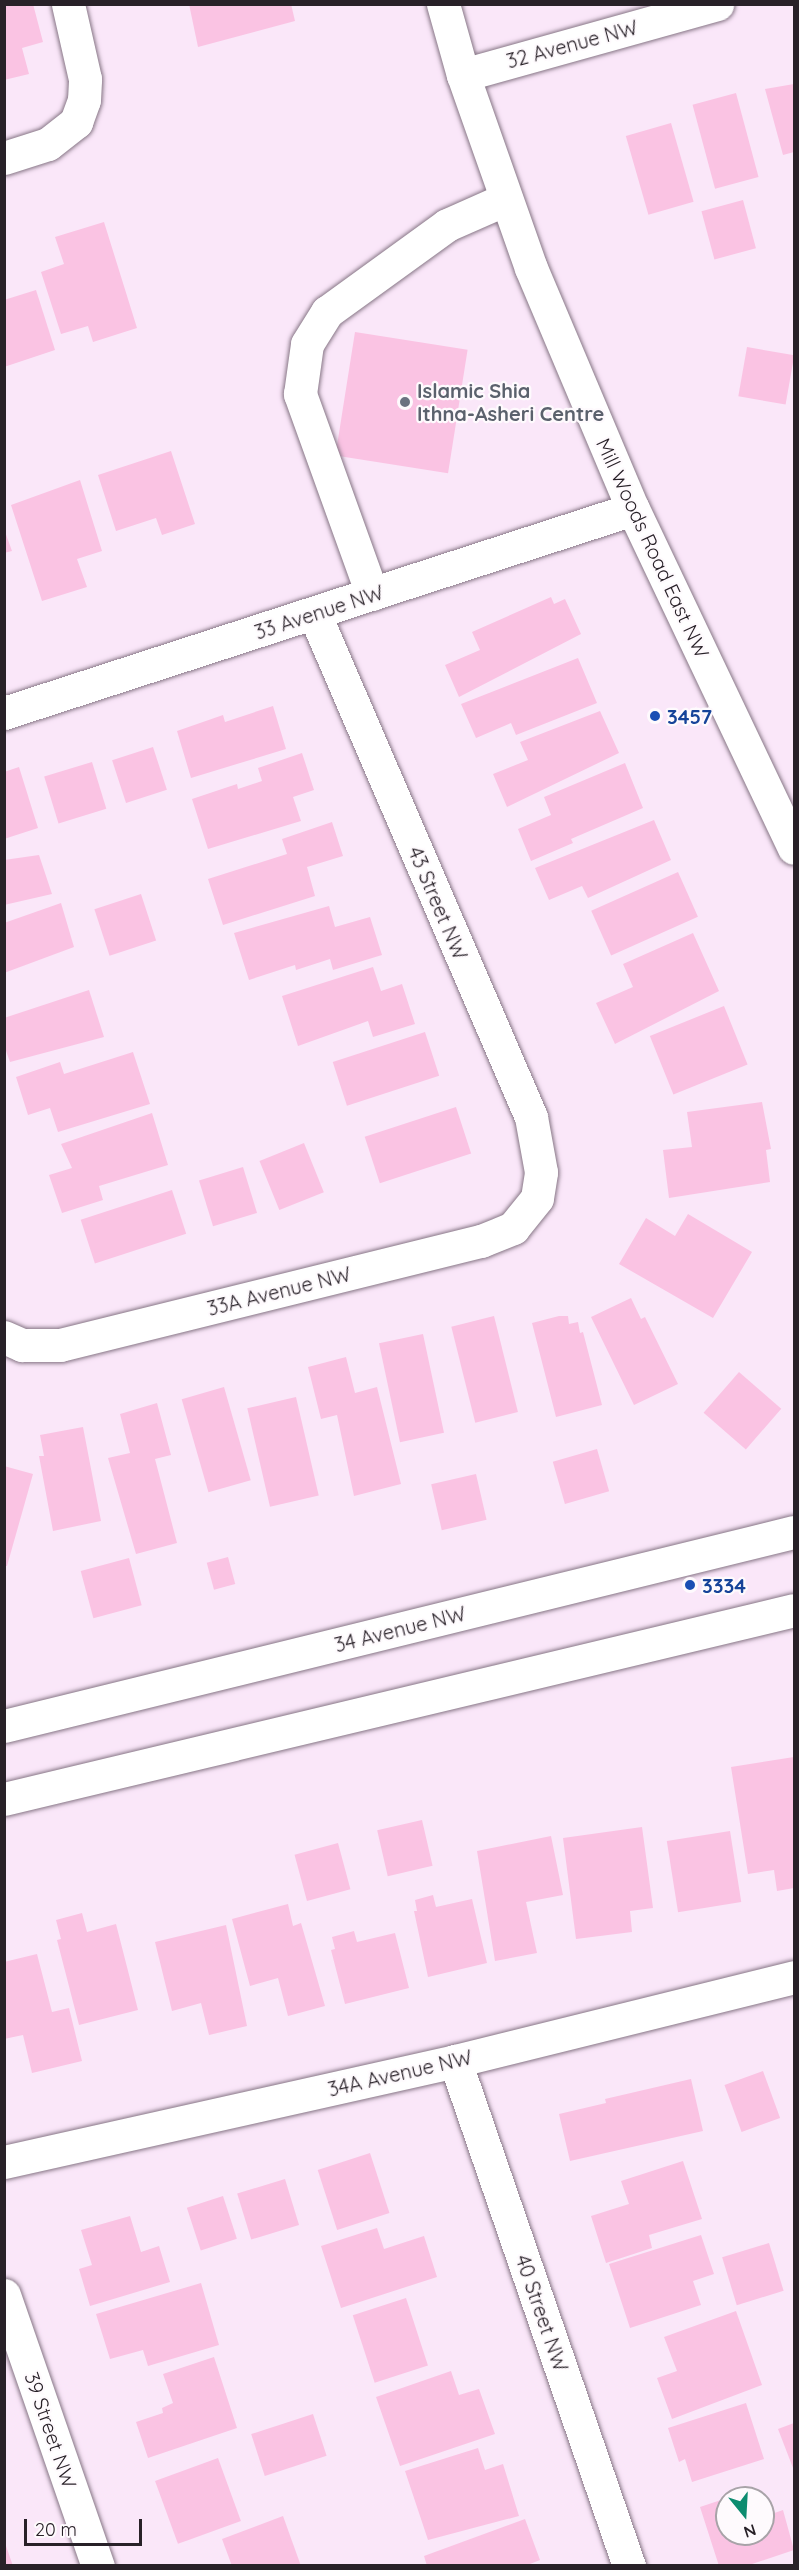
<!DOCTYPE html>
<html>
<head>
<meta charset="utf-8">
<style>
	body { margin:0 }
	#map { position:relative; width:799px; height:2570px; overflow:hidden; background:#fae7f9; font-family:Quicksand,sans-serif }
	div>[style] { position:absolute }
	.building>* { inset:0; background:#fac3e3; transform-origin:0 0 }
	.roads { filter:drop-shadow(0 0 2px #877686) drop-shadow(0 0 2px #877686) }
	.minor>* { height:33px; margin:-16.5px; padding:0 16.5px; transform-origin:16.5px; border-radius:16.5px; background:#fff }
	.major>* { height:33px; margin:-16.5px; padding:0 16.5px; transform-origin:16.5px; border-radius:16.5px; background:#fff }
	.dots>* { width:16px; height:16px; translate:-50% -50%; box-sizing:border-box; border:3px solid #fefafd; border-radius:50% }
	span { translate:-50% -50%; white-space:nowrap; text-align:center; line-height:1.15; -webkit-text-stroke:4.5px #fefafd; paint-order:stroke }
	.street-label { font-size:20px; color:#282128 }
	.worship-label { font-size:20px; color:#5b616d; font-weight:700 }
	.left { translate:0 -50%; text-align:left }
	.transit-label { font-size:20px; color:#164399; font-weight:700 }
	.frame { position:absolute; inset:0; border:6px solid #282128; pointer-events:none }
	.north { position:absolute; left:715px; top:2486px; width:60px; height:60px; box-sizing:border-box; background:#fefafd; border:2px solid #a8a3a8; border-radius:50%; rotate:162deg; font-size:16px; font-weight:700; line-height:24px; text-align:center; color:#282128 }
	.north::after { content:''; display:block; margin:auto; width:21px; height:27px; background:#0d8c70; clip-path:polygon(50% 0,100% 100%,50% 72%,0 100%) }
	.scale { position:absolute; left:24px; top:2519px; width:118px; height:27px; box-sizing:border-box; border:3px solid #282128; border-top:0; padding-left:8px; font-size:18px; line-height:21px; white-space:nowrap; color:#282128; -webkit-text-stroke:4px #fefafd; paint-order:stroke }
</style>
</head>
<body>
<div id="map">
	<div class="building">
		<i style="clip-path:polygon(4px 4px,33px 4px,43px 42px,22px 48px,29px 74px,4px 80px)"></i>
		<i style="clip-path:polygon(189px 4px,291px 4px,295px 21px,198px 47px)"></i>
		<i style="clip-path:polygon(794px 84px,794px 152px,783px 155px,765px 89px)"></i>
		<i style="left:736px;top:93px;width:87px;height:45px;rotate:75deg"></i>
		<i style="left:671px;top:123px;width:82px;height:47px;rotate:74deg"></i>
		<i style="left:743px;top:200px;width:50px;height:43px;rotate:75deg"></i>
		<i style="clip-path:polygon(104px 222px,137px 328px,93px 342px,88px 326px,61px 334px,41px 272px,64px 264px,55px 237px)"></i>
		<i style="clip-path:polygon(36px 290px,55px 350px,4px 367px,4px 300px)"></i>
		<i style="left:355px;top:332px;width:114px;height:125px;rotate:9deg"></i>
		<i style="left:747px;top:347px;width:48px;height:50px;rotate:10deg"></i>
		<i style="clip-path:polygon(171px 451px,195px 524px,162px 535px,156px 518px,116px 531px,98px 475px)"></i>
		<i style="clip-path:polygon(80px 480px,102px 551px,77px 559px,87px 587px,42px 601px,11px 505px)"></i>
		<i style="clip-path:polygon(4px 529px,12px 551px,4px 553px)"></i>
		<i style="clip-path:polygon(551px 597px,554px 604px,565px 599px,581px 634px,459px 697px,445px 665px,480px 650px,472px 632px)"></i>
		<i style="clip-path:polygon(578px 658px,597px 703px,516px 735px,511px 723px,476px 738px,461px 704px)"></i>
		<i style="clip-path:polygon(273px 706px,286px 749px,191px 778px,177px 731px,223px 715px,225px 722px)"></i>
		<i style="clip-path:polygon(600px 711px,619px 753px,507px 807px,493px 774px,528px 760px,520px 742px)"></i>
		<i style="left:153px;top:747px;width:45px;height:43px;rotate:72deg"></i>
		<i style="clip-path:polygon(302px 753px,314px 790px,293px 797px,301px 821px,208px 849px,192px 799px,237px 784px,238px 789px,262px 781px,258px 768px)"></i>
		<i style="left:92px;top:762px;width:49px;height:50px;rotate:73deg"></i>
		<i style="clip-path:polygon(625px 763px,643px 808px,571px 839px,573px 843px,531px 861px,518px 829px,551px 815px,544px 797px)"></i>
		<i style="clip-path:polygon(19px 767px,38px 828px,4px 839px,4px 772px)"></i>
		<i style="clip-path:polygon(654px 820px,671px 860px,588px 898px,582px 886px,549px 900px,535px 868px)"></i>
		<i style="clip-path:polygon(332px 822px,343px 856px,307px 867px,315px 896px,223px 925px,208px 879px,287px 854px,282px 839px)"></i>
		<i style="clip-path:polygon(39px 855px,52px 894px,4px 905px,4px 860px)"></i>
		<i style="left:678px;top:872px;width:49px;height:95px;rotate:66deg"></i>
		<i style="left:141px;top:894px;width:49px;height:49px;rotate:72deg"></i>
		<i style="clip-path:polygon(61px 903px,74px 947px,4px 973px,4px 923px)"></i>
		<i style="clip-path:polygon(329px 906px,335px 927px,370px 917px,382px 955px,333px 970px,330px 959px,296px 970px,295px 965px,249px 980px,234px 933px)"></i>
		<i style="clip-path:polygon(693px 933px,719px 991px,615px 1044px,596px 1003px,633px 987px,623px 964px)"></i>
		<i style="clip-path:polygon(373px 967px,381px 991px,402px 984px,415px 1024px,373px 1037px,368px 1021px,298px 1046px,282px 996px)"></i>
		<i style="clip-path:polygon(89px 990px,104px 1037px,10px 1062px,4px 1045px,4px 1018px)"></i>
		<i style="left:724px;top:1006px;width:63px;height:80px;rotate:68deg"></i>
		<i style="left:425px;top:1032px;width:46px;height:97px;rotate:72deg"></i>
		<i style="clip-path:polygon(133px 1052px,150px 1104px,58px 1132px,50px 1108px,28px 1115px,16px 1077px,60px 1062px,64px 1074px)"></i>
		<i style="clip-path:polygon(762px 1102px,771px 1149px,766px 1150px,770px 1182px,669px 1198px,663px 1150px,692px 1147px,687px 1112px)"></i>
		<i style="left:456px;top:1107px;width:49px;height:96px;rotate:72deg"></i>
		<i style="clip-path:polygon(152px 1113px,168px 1165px,99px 1186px,103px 1200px,62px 1213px,49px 1175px,72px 1168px,61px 1144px)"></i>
		<i style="left:304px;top:1143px;width:53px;height:48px;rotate:68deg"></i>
		<i style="left:243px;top:1167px;width:48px;height:46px;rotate:73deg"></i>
		<i style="left:172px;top:1190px;width:46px;height:96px;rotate:72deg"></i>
		<i style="clip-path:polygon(688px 1214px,752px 1252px,713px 1318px,619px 1264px,646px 1218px,675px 1236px)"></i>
		<i style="clip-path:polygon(631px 1298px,641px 1319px,645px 1317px,678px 1384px,634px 1405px,591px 1317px)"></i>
		<i style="left:494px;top:1316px;width:99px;height:44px;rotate:76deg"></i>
		<i style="clip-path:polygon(559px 1316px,568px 1316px,569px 1324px,578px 1322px,580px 1333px,583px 1332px,602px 1405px,556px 1417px,532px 1323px)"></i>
		<i style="left:423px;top:1334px;width:101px;height:45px;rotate:78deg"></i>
		<i style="clip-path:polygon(346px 1357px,355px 1393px,377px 1387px,401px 1484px,354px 1496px,337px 1415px,321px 1419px,308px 1367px)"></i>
		<i style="left:739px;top:1372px;width:56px;height:54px;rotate:41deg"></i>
		<i style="left:224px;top:1387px;width:97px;height:44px;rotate:74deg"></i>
		<i style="left:296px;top:1397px;width:101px;height:50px;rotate:77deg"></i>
		<i style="clip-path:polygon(157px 1403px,171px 1455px,155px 1459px,177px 1543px,136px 1554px,108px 1458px,130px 1453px,120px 1414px)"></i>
		<i style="clip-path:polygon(83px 1427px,101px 1521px,53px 1531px,39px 1456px,44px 1456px,40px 1435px)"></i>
		<i style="left:597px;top:1449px;width:44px;height:46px;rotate:74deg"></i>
		<i style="clip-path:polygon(4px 1466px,33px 1474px,7px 1566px,4px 1566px)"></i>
		<i style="left:476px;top:1474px;width:47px;height:46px;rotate:77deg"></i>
		<i style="left:228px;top:1557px;width:28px;height:22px;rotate:75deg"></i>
		<i style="left:129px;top:1558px;width:49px;height:50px;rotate:75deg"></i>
		<i style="clip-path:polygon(794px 1757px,794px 1888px,777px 1891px,774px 1870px,748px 1874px,731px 1767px)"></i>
		<i style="left:422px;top:1820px;width:47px;height:46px;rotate:77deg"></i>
		<i style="clip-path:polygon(642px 1827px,653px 1908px,630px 1911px,632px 1932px,576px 1939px,563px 1838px)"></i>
		<i style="left:730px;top:1831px;width:72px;height:64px;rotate:81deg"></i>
		<i style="clip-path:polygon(551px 1836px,563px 1895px,526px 1902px,537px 1953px,495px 1961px,477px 1851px)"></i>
		<i style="left:338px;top:1843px;width:48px;height:45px;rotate:75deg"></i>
		<i style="clip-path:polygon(433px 1895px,436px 1907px,472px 1899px,487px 1963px,428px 1977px,414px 1911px,417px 1911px,415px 1900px)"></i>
		<i style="clip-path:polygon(288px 1904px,293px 1926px,301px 1923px,325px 2006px,288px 2016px,278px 1978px,250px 1986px,232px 1919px)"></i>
		<i style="clip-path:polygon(82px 1913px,87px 1932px,116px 1924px,138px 2010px,79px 2025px,57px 1940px,61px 1939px,56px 1920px)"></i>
		<i style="clip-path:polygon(226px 1925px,247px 2026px,209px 2035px,201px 2003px,172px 2011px,155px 1942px)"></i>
		<i style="clip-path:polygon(354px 1931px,357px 1942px,395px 1933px,409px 1988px,345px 2004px,331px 1950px,335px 1949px,332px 1937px)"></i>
		<i style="clip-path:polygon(37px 1954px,52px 2012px,69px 2008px,82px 2061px,32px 2073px,23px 2035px,4px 2039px,4px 1962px)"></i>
		<i style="left:763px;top:2071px;width:50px;height:41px;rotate:70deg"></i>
		<i style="clip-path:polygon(691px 2079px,703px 2131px,570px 2161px,559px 2114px,606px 2103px,605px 2099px)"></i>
		<i style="left:370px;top:2153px;width:63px;height:55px;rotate:72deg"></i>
		<i style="clip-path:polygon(683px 2161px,702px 2219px,649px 2235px,652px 2248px,606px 2263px,591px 2216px,629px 2204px,621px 2181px)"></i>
		<i style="left:285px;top:2179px;width:48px;height:50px;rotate:73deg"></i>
		<i style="left:223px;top:2196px;width:45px;height:38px;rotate:72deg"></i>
		<i style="clip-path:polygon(130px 2216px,141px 2252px,159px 2246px,170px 2282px,90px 2306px,79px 2269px,92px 2265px,81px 2230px)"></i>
		<i style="clip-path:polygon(377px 2228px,384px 2249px,424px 2236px,437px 2277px,341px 2308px,321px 2246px)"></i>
		<i style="clip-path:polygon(701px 2235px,714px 2274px,693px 2281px,701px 2305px,630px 2328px,609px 2264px)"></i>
		<i style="left:769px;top:2243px;width:50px;height:49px;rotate:73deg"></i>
		<i style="clip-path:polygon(201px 2283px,219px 2345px,148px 2366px,143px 2350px,110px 2359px,96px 2314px)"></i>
		<i style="left:406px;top:2298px;width:71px;height:56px;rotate:72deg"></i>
		<i style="clip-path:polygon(736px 2311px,762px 2385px,672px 2419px,657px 2378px,677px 2371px,664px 2337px)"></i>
		<i style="clip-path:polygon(214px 2357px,237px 2428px,148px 2458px,136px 2422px,163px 2413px,162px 2408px,173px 2403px,163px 2374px)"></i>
		<i style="clip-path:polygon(451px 2371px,459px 2395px,479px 2389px,495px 2434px,400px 2466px,376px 2397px)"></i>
		<i style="clip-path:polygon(746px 2403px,764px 2459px,692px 2482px,685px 2459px,679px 2462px,668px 2428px)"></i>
		<i style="left:313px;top:2414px;width:44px;height:65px;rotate:72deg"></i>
		<i style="clip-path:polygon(794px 2423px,794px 2467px,793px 2468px,778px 2429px)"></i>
		<i style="clip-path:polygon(478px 2448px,485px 2470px,503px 2464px,519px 2516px,428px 2540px,405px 2471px)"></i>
		<i style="left:218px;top:2458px;width:67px;height:67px;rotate:70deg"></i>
		<i style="clip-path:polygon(753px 2489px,756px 2498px,728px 2498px)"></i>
		<i style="clip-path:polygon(727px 2498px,727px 2534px,763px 2534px,763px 2517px,783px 2510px,794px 2550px,746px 2566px,719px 2566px,700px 2507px)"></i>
		<i style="clip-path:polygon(283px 2516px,301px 2566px,232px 2566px,222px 2539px)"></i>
		<i style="clip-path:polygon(525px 2519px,540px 2560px,525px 2566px,427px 2566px,424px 2556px)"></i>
		<i style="clip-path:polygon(4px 2543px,5px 2543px,13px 2566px,4px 2566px)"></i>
	</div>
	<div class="roads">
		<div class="minor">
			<i style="left:443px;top:4px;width:74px;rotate:74.3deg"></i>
			<i style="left:463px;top:75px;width:205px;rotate:70.6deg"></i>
			<i style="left:531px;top:268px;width:262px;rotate:67.1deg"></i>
			<i style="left:633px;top:509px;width:375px;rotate:64.6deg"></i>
			<i style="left:463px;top:75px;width:264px;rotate:-15.6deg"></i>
			<i style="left:4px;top:158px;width:46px;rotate:-17.7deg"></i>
			<i style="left:48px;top:144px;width:36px;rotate:-38deg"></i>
			<i style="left:76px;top:122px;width:23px;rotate:-70deg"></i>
			<i style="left:84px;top:100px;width:21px;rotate:-87deg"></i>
			<i style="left:85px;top:79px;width:77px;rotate:-102.8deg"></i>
			<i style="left:372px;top:594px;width:213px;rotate:-109.8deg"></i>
			<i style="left:300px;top:394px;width:50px;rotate:-82deg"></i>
			<i style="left:307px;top:344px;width:38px;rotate:-58deg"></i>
			<i style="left:327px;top:312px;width:148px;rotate:-35.9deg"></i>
			<i style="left:447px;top:225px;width:64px;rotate:-23.8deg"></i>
			<i style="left:4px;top:713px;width:661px;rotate:-17.97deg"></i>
			<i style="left:4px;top:1337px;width:20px;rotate:24deg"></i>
			<i style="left:22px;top:1345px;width:38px"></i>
			<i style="left:60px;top:1345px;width:434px;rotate:-13.9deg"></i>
			<i style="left:481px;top:1241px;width:35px;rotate:-22deg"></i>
			<i style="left:513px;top:1228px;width:38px;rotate:-51deg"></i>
			<i style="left:537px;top:1198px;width:26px;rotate:-81deg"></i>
			<i style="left:541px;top:1172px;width:56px;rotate:-100.3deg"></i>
			<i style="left:531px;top:1117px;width:549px;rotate:-113.29deg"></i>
			<i style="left:455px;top:2061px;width:534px;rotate:70.99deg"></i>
			<i style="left:4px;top:2162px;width:462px;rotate:-12.6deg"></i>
			<i style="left:455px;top:2061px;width:349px;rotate:-13.9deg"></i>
			<i style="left:4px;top:2295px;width:287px;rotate:70.9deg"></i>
		</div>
		<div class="major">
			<i style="left:4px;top:1726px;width:813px;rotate:-13.8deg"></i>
			<i style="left:4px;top:1799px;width:812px;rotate:-13.45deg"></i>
		</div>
	</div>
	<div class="dots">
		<i style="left:405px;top:402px;background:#6b7280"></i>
		<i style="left:655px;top:716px;background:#1a4fb4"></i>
		<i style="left:690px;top:1585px;background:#1a4fb4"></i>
	</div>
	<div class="street-label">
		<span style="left:572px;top:44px;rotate:-15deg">32 Avenue NW</span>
		<span style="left:653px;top:548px;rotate:65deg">Mill Woods Road East NW</span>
		<span style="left:319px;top:612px;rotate:-18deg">33 Avenue NW</span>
		<span style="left:438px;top:903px;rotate:67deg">43 Street NW</span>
		<span style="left:279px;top:1291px;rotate:-14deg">33A Avenue NW</span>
		<span style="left:400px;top:1629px;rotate:-14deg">34 Avenue NW</span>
		<span style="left:400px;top:2073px;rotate:-13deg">34A Avenue NW</span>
		<span style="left:542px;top:2313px;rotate:71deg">40 Street NW</span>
		<span style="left:51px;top:2430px;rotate:71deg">39 Street NW</span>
	</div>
	<div class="worship-label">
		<span class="left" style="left:417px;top:402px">Islamic Shia<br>Ithna-Asheri Centre</span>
	</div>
	<div class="transit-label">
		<span class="left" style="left:667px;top:716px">3457</span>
		<span class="left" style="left:702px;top:1585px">3334</span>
	</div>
	<div class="frame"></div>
	<div class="north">N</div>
	<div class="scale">20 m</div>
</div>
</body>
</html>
